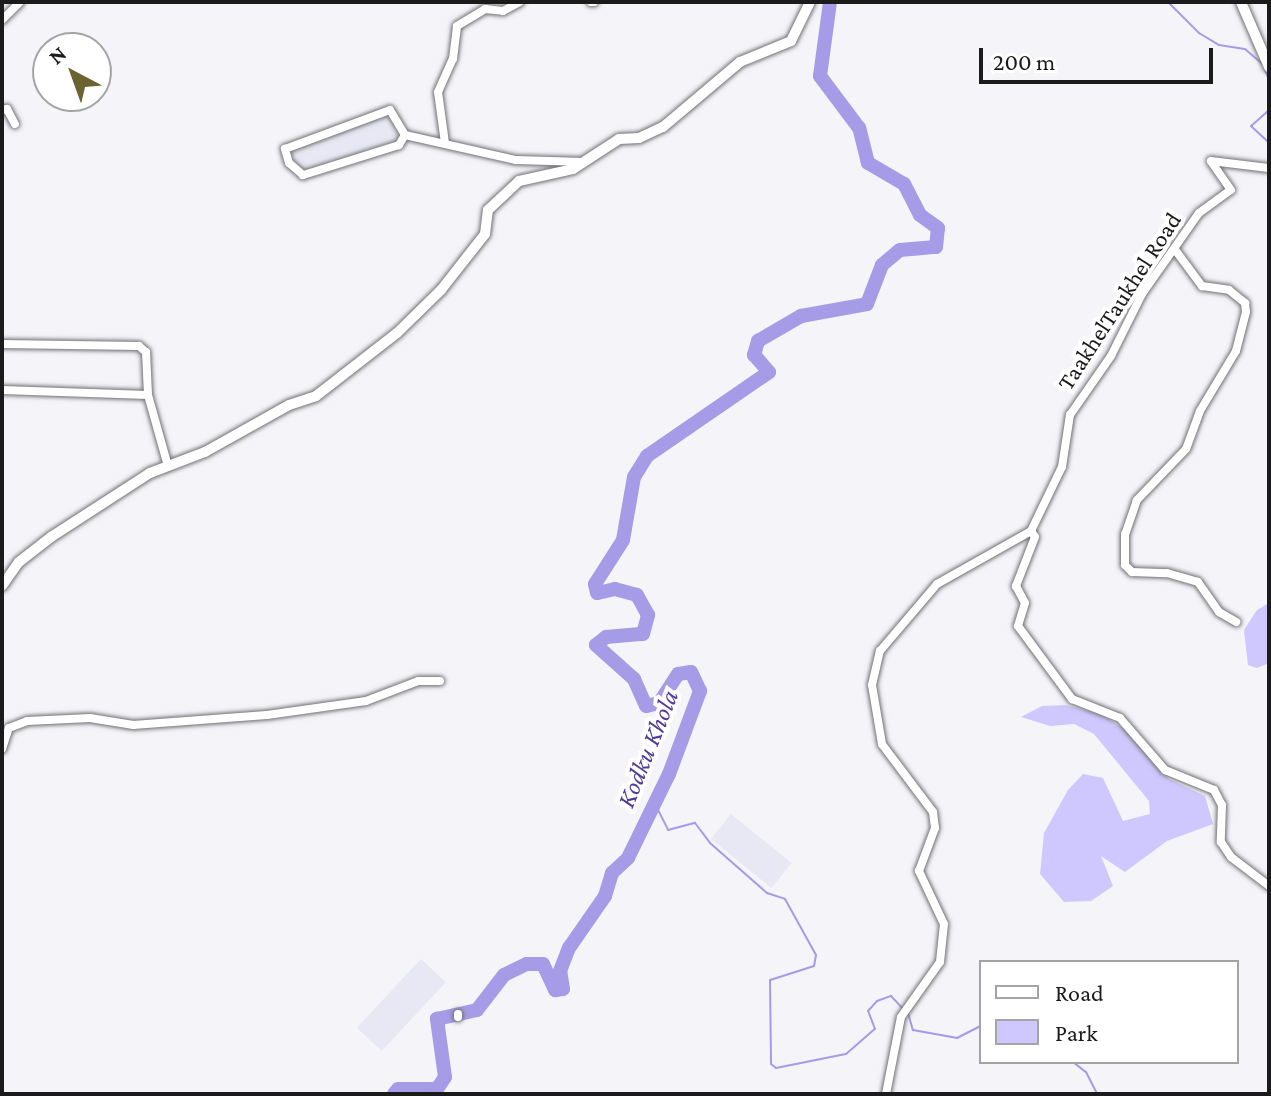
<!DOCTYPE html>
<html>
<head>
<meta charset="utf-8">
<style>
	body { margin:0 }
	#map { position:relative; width:1271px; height:1096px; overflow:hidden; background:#f4f4f9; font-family:"Crimson Pro",serif }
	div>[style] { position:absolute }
	.built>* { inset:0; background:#e8e8f4; transform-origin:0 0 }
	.green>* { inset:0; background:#cec8fe }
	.stream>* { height:2px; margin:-1px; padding:0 1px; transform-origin:1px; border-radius:1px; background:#a59be6 }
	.river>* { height:14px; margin:-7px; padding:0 7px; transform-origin:7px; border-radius:7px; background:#a59be6 }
	.roads { filter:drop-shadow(0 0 2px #717175) drop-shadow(0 0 2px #717175) }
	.minor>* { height:8px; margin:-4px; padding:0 4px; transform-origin:4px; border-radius:4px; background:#fff }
	.tertiary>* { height:10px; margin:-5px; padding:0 5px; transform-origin:5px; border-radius:5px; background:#fff }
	span { translate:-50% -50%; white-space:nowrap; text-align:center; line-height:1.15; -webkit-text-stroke:8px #fff; paint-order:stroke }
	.street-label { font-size:24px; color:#1b1b1c }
	.water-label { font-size:26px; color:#503c94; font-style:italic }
	.frame { position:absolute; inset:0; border:4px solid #1b1b1c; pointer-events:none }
	.legend { position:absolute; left:979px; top:960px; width:260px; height:104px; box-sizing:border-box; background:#fff; border:2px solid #a4a4a4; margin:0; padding:10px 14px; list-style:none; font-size:24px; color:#1b1b1c }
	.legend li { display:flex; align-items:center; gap:16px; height:40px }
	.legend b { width:40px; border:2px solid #a4a4a4 }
	.north { position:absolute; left:32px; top:32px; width:80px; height:80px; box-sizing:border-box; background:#fff; border:2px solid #a4a4a4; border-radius:50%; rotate:319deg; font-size:22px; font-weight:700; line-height:32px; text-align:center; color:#1b1b1c }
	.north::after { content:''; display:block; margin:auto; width:28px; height:36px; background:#6b6431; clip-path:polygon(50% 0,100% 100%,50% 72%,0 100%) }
	.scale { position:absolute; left:979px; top:48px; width:234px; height:36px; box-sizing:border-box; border:4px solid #1b1b1c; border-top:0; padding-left:10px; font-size:24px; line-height:28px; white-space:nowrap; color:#1b1b1c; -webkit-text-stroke:6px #fff; paint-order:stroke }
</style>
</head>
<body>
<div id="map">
	<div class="built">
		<i style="left:391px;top:115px;width:29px;height:105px;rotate:72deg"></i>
		<i style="left:731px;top:814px;width:78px;height:32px;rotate:39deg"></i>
		<i style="left:421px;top:959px;width:34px;height:94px;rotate:43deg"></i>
	</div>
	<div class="green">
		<i style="clip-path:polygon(1269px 603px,1269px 663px,1257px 668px,1248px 665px,1244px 630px,1257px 610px)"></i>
		<i style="clip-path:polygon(1065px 705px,1100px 714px,1124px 729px,1169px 779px,1205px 796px,1213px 824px,1167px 841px,1125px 872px,1101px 856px,1113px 886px,1091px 901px,1064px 902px,1040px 874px,1044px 833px,1068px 790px,1083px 774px,1103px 778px,1123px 821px,1150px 814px,1149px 801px,1094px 734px,1074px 724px,1050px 726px,1021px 717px,1042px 706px)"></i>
	</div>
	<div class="stream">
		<i style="left:1145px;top:2px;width:19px"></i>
		<i style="left:1168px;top:2px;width:44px;rotate:45deg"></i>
		<i style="left:1199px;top:33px;width:23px;rotate:31deg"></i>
		<i style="left:1219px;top:45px;width:26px;rotate:9deg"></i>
		<i style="left:1245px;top:49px;width:23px;rotate:41deg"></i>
		<i style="left:1265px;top:70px;width:11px;rotate:68deg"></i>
		<i style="left:1269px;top:110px;width:24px;rotate:138deg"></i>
		<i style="left:1251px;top:126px;width:25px;rotate:43deg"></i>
		<i style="left:655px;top:804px;width:29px;rotate:63deg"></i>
		<i style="left:668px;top:830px;width:28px;rotate:-15deg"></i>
		<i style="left:695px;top:823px;width:25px;rotate:53deg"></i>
		<i style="left:710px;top:843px;width:76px;rotate:41.3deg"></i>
		<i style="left:767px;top:893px;width:19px;rotate:18deg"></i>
		<i style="left:785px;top:899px;width:64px;rotate:61deg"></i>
		<i style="left:816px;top:955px;width:11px;rotate:100deg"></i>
		<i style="left:814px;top:966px;width:46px;rotate:162.3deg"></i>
		<i style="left:770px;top:980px;width:84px;rotate:89.3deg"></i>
		<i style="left:771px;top:1064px;width:6px;rotate:39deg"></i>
		<i style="left:776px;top:1068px;width:71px;rotate:-11.3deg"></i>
		<i style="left:846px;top:1054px;width:38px;rotate:-41deg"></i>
		<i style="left:875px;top:1029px;width:19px;rotate:-111deg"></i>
		<i style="left:868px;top:1011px;width:13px;rotate:-48deg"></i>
		<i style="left:877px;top:1001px;width:15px;rotate:-20deg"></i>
		<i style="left:891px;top:996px;width:18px;rotate:47deg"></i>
		<i style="left:908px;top:1013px;width:18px;rotate:74deg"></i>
		<i style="left:913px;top:1030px;width:45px;rotate:10.3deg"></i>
		<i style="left:957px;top:1038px;width:27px;rotate:-27deg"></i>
		<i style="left:1020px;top:1062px;width:46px"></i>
		<i style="left:1073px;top:1062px;width:16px;rotate:38deg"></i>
		<i style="left:1086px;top:1072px;width:25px;rotate:63deg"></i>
	</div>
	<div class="river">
		<i style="left:394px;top:1094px;width:6px;rotate:-51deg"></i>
		<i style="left:398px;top:1089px;width:39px"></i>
		<i style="left:437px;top:1089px;width:14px;rotate:-56deg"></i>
		<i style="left:445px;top:1077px;width:59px;rotate:-97.9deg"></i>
		<i style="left:437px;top:1019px;width:41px;rotate:-12.7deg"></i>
		<i style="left:477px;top:1010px;width:44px;rotate:-52.4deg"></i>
		<i style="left:504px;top:975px;width:25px;rotate:-26deg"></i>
		<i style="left:527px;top:964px;width:16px"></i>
		<i style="left:543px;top:964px;width:29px;rotate:65deg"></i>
		<i style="left:555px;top:990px;width:8px;rotate:-7deg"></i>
		<i style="left:563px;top:989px;width:18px;rotate:-99deg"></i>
		<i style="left:560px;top:971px;width:25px;rotate:-69deg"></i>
		<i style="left:569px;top:948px;width:63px;rotate:-55.3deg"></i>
		<i style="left:605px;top:896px;width:24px;rotate:-73deg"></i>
		<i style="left:612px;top:873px;width:22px;rotate:-43deg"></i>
		<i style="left:628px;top:858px;width:93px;rotate:-64deg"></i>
		<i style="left:669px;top:774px;width:89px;rotate:-69.5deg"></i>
		<i style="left:700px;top:691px;width:21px;rotate:-115deg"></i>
		<i style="left:691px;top:672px;width:13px;rotate:171deg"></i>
		<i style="left:678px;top:674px;width:35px;rotate:123deg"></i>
		<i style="left:659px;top:703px;width:13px;rotate:167deg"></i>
		<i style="left:646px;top:706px;width:30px;rotate:-114deg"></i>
		<i style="left:634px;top:679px;width:51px;rotate:-138.2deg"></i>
		<i style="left:596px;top:645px;width:13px;rotate:-39deg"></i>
		<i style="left:606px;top:637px;width:37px;rotate:-5deg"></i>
		<i style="left:643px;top:634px;width:20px;rotate:-75deg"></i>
		<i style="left:648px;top:615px;width:23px;rotate:-119deg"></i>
		<i style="left:637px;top:595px;width:23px;rotate:-165deg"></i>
		<i style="left:615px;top:589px;width:18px;rotate:167deg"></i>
		<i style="left:597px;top:593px;width:9px;rotate:-103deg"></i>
		<i style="left:595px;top:584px;width:52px;rotate:-57.5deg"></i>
		<i style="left:623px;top:540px;width:64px;rotate:-80.1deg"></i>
		<i style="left:634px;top:477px;width:25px;rotate:-58deg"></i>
		<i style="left:647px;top:456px;width:148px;rotate:-34.5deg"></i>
		<i style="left:769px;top:372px;width:23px;rotate:-131deg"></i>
		<i style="left:754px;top:355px;width:15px;rotate:-74deg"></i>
		<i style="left:758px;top:341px;width:50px;rotate:-30.2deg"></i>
		<i style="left:801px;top:316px;width:67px;rotate:-10.3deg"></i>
		<i style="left:867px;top:304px;width:42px;rotate:-69deg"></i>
		<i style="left:882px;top:265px;width:23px;rotate:-40deg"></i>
		<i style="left:900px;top:250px;width:36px;rotate:-5deg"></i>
		<i style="left:936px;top:247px;width:19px;rotate:-84deg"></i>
		<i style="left:938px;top:228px;width:22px;rotate:-144deg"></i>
		<i style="left:920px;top:215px;width:35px;rotate:-117deg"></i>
		<i style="left:904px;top:184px;width:42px;rotate:-149.7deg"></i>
		<i style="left:868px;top:163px;width:36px;rotate:-104deg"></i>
		<i style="left:859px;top:128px;width:65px;rotate:-126.9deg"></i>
		<i style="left:820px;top:76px;width:75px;rotate:-82.3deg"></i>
	</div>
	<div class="roads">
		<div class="minor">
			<i style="left:591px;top:2px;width:3px"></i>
			<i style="left:2px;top:20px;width:25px;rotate:-45deg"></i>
			<i style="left:2px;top:110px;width:5px;rotate:-11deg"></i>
			<i style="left:7px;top:109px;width:17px;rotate:62deg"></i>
			<i style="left:405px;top:135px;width:12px;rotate:121deg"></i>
			<i style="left:399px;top:145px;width:101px;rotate:162.6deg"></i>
			<i style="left:303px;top:175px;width:18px;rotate:-139deg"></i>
			<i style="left:289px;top:163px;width:15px;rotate:-106deg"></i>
			<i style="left:285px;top:149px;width:112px;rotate:-20.4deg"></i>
			<i style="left:390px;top:110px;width:29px;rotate:59deg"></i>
			<i style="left:405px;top:135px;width:114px;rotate:12.7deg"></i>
			<i style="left:516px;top:160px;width:68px;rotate:1.7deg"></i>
			<i style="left:445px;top:143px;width:51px;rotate:-97.8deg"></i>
			<i style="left:438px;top:92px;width:36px;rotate:-66deg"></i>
			<i style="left:453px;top:59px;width:33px;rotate:-83deg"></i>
			<i style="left:457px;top:26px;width:33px;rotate:-31deg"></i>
			<i style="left:485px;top:9px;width:18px;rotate:6deg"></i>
			<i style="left:503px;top:11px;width:19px;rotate:-28deg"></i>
			<i style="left:1176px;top:251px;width:44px;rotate:53.4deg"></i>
			<i style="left:1202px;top:286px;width:27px;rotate:8deg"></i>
			<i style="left:1229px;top:290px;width:21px;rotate:39deg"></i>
			<i style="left:1245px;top:303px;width:9px;rotate:84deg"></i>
			<i style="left:1246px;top:312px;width:40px;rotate:104.4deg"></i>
			<i style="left:1236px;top:351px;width:70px;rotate:121deg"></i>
			<i style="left:1200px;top:411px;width:40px;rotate:110.2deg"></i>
			<i style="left:1186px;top:449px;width:71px;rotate:133.9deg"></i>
			<i style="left:1137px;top:500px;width:36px;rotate:109deg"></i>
			<i style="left:1125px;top:534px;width:31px;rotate:90deg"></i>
			<i style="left:1125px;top:565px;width:10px;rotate:45deg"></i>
			<i style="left:1132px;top:572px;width:35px;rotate:2deg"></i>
			<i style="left:1167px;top:573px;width:32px;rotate:16deg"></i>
			<i style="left:1198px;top:582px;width:37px;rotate:55deg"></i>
			<i style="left:1219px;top:612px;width:20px;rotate:30deg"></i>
			<i style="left:2px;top:344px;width:137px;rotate:0.8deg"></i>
			<i style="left:139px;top:346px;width:9px;rotate:41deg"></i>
			<i style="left:146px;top:352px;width:43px;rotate:87.3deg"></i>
			<i style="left:2px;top:390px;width:146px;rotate:2deg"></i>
			<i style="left:148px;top:395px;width:74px;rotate:74.3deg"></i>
			<i style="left:1031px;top:531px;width:7px;rotate:56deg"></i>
			<i style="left:1035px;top:537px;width:53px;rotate:111.2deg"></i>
			<i style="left:1016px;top:586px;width:19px;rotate:62deg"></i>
			<i style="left:1025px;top:603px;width:24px;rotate:107deg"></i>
			<i style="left:1018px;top:626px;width:91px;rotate:53.5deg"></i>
			<i style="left:1072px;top:699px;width:52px;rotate:21.6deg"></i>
			<i style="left:1120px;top:718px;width:69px;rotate:49.1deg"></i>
			<i style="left:1165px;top:770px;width:53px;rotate:22.2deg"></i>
			<i style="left:1214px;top:790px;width:17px;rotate:62deg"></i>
			<i style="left:1222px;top:805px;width:37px;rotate:92deg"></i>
			<i style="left:1221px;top:842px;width:18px;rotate:56deg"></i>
			<i style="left:1231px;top:857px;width:48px;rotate:37.3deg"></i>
			<i style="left:2px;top:749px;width:22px;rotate:-72deg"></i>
			<i style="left:9px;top:728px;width:19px;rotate:-21deg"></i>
			<i style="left:27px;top:721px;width:63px;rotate:-2.7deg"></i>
			<i style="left:90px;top:718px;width:44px;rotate:9.2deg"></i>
			<i style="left:133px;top:725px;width:134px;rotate:-4.3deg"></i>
			<i style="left:267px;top:715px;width:100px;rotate:-8deg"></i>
			<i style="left:366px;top:701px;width:56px;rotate:-21deg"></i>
			<i style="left:418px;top:681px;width:22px"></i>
			<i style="left:458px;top:1014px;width:3px;rotate:90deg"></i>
			<i style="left:886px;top:1094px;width:78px;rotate:-79deg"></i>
			<i style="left:901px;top:1017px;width:67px;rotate:-54.7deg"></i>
			<i style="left:940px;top:962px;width:38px;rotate:-84deg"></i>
			<i style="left:944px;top:924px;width:59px;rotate:-115.3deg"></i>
			<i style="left:919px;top:871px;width:46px;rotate:-69.6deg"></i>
			<i style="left:935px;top:828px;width:16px;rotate:-97deg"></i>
			<i style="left:933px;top:812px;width:85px;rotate:-126.9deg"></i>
			<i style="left:882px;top:744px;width:60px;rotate:-99.6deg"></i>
			<i style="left:872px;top:685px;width:35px;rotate:-77deg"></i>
			<i style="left:880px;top:651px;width:88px;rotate:-49.6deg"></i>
			<i style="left:937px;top:584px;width:108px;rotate:-29.4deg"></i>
			<i style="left:1031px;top:531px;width:71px;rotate:-64.2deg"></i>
			<i style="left:1062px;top:467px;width:53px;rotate:-81.3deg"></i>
			<i style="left:1070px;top:415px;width:72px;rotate:-55.2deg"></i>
			<i style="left:1111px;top:356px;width:69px;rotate:-63.4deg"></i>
			<i style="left:1142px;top:294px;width:99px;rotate:-54.9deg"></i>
			<i style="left:1199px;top:213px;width:39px;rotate:-36deg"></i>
			<i style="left:1231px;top:190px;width:35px;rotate:-125deg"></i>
			<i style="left:1211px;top:161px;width:58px;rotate:6.9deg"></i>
		</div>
		<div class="tertiary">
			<i style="left:1241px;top:2px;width:71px;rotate:66.7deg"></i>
			<i style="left:2px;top:586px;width:29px;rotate:-55deg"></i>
			<i style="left:19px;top:562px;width:41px;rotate:-38deg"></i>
			<i style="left:51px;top:537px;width:118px;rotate:-32.9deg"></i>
			<i style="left:150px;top:473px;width:59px;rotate:-20.9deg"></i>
			<i style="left:205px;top:452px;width:96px;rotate:-29.2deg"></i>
			<i style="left:289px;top:405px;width:28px;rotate:-18deg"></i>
			<i style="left:316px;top:396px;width:103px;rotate:-37.9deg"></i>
			<i style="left:397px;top:333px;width:62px;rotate:-44.3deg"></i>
			<i style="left:441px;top:290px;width:71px;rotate:-51.8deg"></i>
			<i style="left:485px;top:234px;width:24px;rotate:-83deg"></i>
			<i style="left:488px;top:210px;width:42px;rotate:-43.1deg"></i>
			<i style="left:519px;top:181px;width:55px;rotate:-12.5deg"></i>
			<i style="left:573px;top:169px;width:55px;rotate:-33.1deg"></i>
			<i style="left:619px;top:139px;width:20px;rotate:-3deg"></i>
			<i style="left:639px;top:138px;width:26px;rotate:-25deg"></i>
			<i style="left:663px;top:127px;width:101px;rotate:-40.2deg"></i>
			<i style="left:740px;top:62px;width:55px;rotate:-22.4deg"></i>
			<i style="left:791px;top:41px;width:43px;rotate:-64deg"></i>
		</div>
	</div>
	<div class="street-label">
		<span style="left:1119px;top:301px;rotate:-57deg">TaakhelTaukhel Road</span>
	</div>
	<div class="water-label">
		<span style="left:648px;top:749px;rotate:-68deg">Kodku Khola</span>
	</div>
	<div class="frame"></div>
	<ul class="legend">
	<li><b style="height:10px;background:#fff"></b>Road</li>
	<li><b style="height:22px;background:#cec8fe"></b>Park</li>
	</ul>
	<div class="north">N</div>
	<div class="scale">200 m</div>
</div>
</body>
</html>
